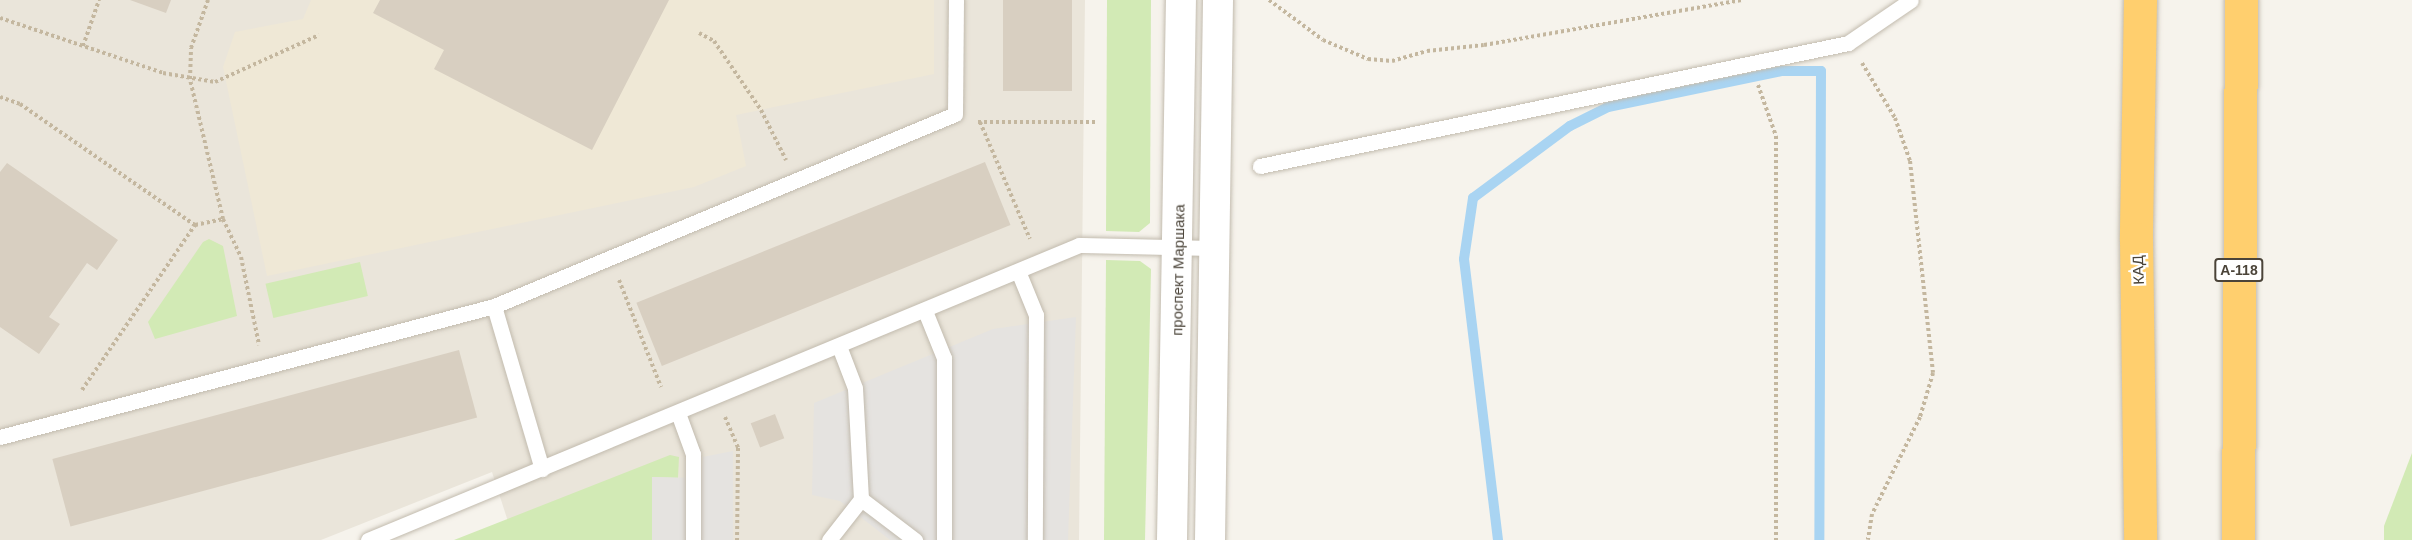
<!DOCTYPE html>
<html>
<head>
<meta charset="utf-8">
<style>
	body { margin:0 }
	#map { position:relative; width:2412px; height:540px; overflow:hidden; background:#f6f3ec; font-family:Arial,sans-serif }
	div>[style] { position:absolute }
	.residential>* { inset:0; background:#eae5da }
	.education>* { inset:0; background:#efe8d6 }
	.green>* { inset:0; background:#d2eab5; transform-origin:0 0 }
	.parking>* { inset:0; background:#e5e3e0 }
	.stream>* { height:10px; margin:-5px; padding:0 5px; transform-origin:5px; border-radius:5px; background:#a9d4f2 }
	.building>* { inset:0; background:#d8cfc1; transform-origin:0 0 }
	.path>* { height:4px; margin-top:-2px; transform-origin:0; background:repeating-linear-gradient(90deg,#c4b79f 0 3px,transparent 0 6px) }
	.roads { filter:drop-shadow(0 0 2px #c2bbae) drop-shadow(0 0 2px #c2bbae) }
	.service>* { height:15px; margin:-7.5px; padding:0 7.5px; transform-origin:7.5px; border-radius:7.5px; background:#fff }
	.minor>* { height:30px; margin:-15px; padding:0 15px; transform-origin:15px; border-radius:15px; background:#fff }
	.motorway>* { height:33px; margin:-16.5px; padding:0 16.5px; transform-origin:16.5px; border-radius:16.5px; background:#ffcf6e }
	span { translate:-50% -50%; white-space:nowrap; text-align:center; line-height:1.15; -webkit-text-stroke:4.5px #fff; paint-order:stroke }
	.shield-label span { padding:2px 4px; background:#fff; border:2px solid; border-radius:4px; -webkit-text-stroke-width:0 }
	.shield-label { font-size:14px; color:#4b4439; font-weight:700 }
	.street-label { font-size:15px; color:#4b4439 }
</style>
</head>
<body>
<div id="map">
	<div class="residential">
		<i style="clip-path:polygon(0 0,1085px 0,1079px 540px,514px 540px,492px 472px,321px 540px,0 540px)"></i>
	</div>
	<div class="education">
		<i style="clip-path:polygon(311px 0,934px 0,934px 74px,736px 115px,746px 166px,694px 187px,267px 276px,223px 67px,235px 32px,303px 19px)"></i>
	</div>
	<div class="green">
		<i style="clip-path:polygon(1107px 0,1151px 0,1150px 223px,1139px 232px,1106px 231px)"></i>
		<i style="clip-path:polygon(209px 239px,223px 246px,237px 316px,155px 339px,148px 322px,203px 242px)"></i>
		<i style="clip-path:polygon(1106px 260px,1140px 261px,1151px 269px,1145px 540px,1104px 540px)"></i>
		<i style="left:360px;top:262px;width:35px;height:97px;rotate:77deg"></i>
		<i style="clip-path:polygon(2412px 453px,2412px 540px,2384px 540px,2384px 526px)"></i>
		<i style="clip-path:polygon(670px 455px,679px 457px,678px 478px,652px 477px,652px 540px,454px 540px)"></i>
	</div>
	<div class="parking">
		<i style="clip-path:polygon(1076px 317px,1068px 540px,890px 540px,840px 501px,812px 495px,814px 403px,993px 329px)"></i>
		<i style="clip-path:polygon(733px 451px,733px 540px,652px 540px,652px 477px,701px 478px,703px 457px)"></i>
	</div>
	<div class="stream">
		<i style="left:1498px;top:540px;width:283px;rotate:-96.9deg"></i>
		<i style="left:1464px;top:259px;width:62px;rotate:-81.6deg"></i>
		<i style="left:1473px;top:198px;width:121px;rotate:-36.6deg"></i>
		<i style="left:1570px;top:126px;width:42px;rotate:-26.6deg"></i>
		<i style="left:1608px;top:107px;width:178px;rotate:-11.7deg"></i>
		<i style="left:1782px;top:71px;width:39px"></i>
		<i style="left:1821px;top:71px;width:469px;rotate:90.2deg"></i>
	</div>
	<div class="building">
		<i style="clip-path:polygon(130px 0,171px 0,166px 13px)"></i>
		<i style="clip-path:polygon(380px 0,669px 0,592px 150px,434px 69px,444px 50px,373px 13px)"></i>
		<i style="left:1003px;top:0;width:69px;height:91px"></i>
		<i style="left:985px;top:162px;width:68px;height:376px;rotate:68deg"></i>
		<i style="clip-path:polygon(7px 163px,118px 240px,97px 270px,87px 263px,49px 317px,60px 324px,39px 354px,0 327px,0 172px)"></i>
		<i style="left:459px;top:350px;width:70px;height:421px;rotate:75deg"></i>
		<i style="left:775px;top:414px;width:26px;height:26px;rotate:69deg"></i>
	</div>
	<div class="path">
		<i style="left:1269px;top:0;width:67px;rotate:36.5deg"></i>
		<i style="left:1323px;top:40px;width:49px;rotate:22.9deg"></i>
		<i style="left:1368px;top:59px;width:24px;rotate:5deg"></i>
		<i style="left:1392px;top:61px;width:36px;rotate:-16deg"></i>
		<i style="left:1427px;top:51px;width:57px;rotate:-6deg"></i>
		<i style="left:1484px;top:45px;width:263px;rotate:-9.9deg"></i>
		<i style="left:0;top:18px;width:172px;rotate:18.6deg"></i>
		<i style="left:163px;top:73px;width:53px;rotate:9.8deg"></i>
		<i style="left:215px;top:82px;width:114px;rotate:-24.3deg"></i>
		<i style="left:699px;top:33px;width:17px;rotate:28deg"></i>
		<i style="left:714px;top:41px;width:83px;rotate:55.7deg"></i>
		<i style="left:761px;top:110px;width:56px;rotate:63.4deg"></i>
		<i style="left:83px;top:46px;width:49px;rotate:-70.8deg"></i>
		<i style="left:1862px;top:63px;width:64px;rotate:59deg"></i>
		<i style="left:1895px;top:118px;width:46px;rotate:70.8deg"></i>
		<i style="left:1910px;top:161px;width:213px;rotate:83.8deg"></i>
		<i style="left:1933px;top:373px;width:46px;rotate:106.5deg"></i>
		<i style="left:1920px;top:417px;width:108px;rotate:116.3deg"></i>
		<i style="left:1872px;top:514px;width:26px;rotate:99deg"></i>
		<i style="left:1758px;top:85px;width:54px;rotate:70.6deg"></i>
		<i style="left:1776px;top:136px;width:404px;rotate:90deg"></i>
		<i style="left:0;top:97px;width:21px;rotate:19deg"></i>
		<i style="left:20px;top:104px;width:213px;rotate:34.7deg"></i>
		<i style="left:978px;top:122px;width:120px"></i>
		<i style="left:980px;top:122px;width:127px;rotate:66.9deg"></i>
		<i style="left:223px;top:219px;width:42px;rotate:64.7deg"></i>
		<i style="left:241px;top:257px;width:90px;rotate:78.4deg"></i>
		<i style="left:619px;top:280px;width:115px;rotate:68.6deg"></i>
		<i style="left:82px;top:390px;width:200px;rotate:-55.6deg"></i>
		<i style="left:195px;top:225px;width:29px;rotate:-12deg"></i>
		<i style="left:223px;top:219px;width:144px;rotate:-103.3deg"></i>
		<i style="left:190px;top:79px;width:31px;rotate:-88deg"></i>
		<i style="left:191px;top:48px;width:51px;rotate:-70.5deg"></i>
		<i style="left:725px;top:417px;width:34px;rotate:67deg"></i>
		<i style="left:738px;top:448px;width:92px;rotate:90.6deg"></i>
	</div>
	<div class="roads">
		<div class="service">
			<i style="left:1260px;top:166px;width:601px;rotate:-11.81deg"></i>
			<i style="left:1848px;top:43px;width:76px;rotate:-34.3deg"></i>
			<i style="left:1018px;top:271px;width:48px;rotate:67.8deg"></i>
			<i style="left:1036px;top:315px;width:225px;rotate:90.3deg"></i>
			<i style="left:494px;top:306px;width:170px;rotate:73.6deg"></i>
			<i style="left:925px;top:311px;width:51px;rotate:68deg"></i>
			<i style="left:944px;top:358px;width:182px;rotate:90deg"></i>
			<i style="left:678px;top:413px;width:44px;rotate:69.9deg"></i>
			<i style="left:693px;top:454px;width:86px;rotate:90deg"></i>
			<i style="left:0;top:437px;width:511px;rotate:-14.85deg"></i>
			<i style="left:494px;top:306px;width:499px;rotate:-22.6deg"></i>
			<i style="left:955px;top:114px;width:114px;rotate:-89.5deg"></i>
			<i style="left:861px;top:499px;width:68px;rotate:37.2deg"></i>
			<i style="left:368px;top:540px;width:770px;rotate:-22.53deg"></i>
			<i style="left:1079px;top:245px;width:136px;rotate:1.3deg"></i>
			<i style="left:829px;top:540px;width:52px;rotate:-52deg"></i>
			<i style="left:861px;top:499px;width:111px;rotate:-93.1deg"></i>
			<i style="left:855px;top:388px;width:45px;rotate:-110.9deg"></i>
		</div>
		<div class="minor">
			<i style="left:1172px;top:540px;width:540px;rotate:-89.05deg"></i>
			<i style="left:1210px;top:540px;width:540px;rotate:-89.15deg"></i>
		</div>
		<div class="motorway">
			<i style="left:2140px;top:0;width:239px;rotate:91deg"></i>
			<i style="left:2136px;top:239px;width:301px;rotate:89.2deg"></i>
			<i style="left:2238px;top:540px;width:540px;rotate:-89.68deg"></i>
		</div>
	</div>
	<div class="shield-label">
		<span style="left:2239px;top:270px">А-118</span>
	</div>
	<div class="street-label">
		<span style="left:1178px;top:270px;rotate:-89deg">проспект Маршака</span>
		<span style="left:2138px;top:270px;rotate:-92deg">КАД</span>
	</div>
</div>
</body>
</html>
